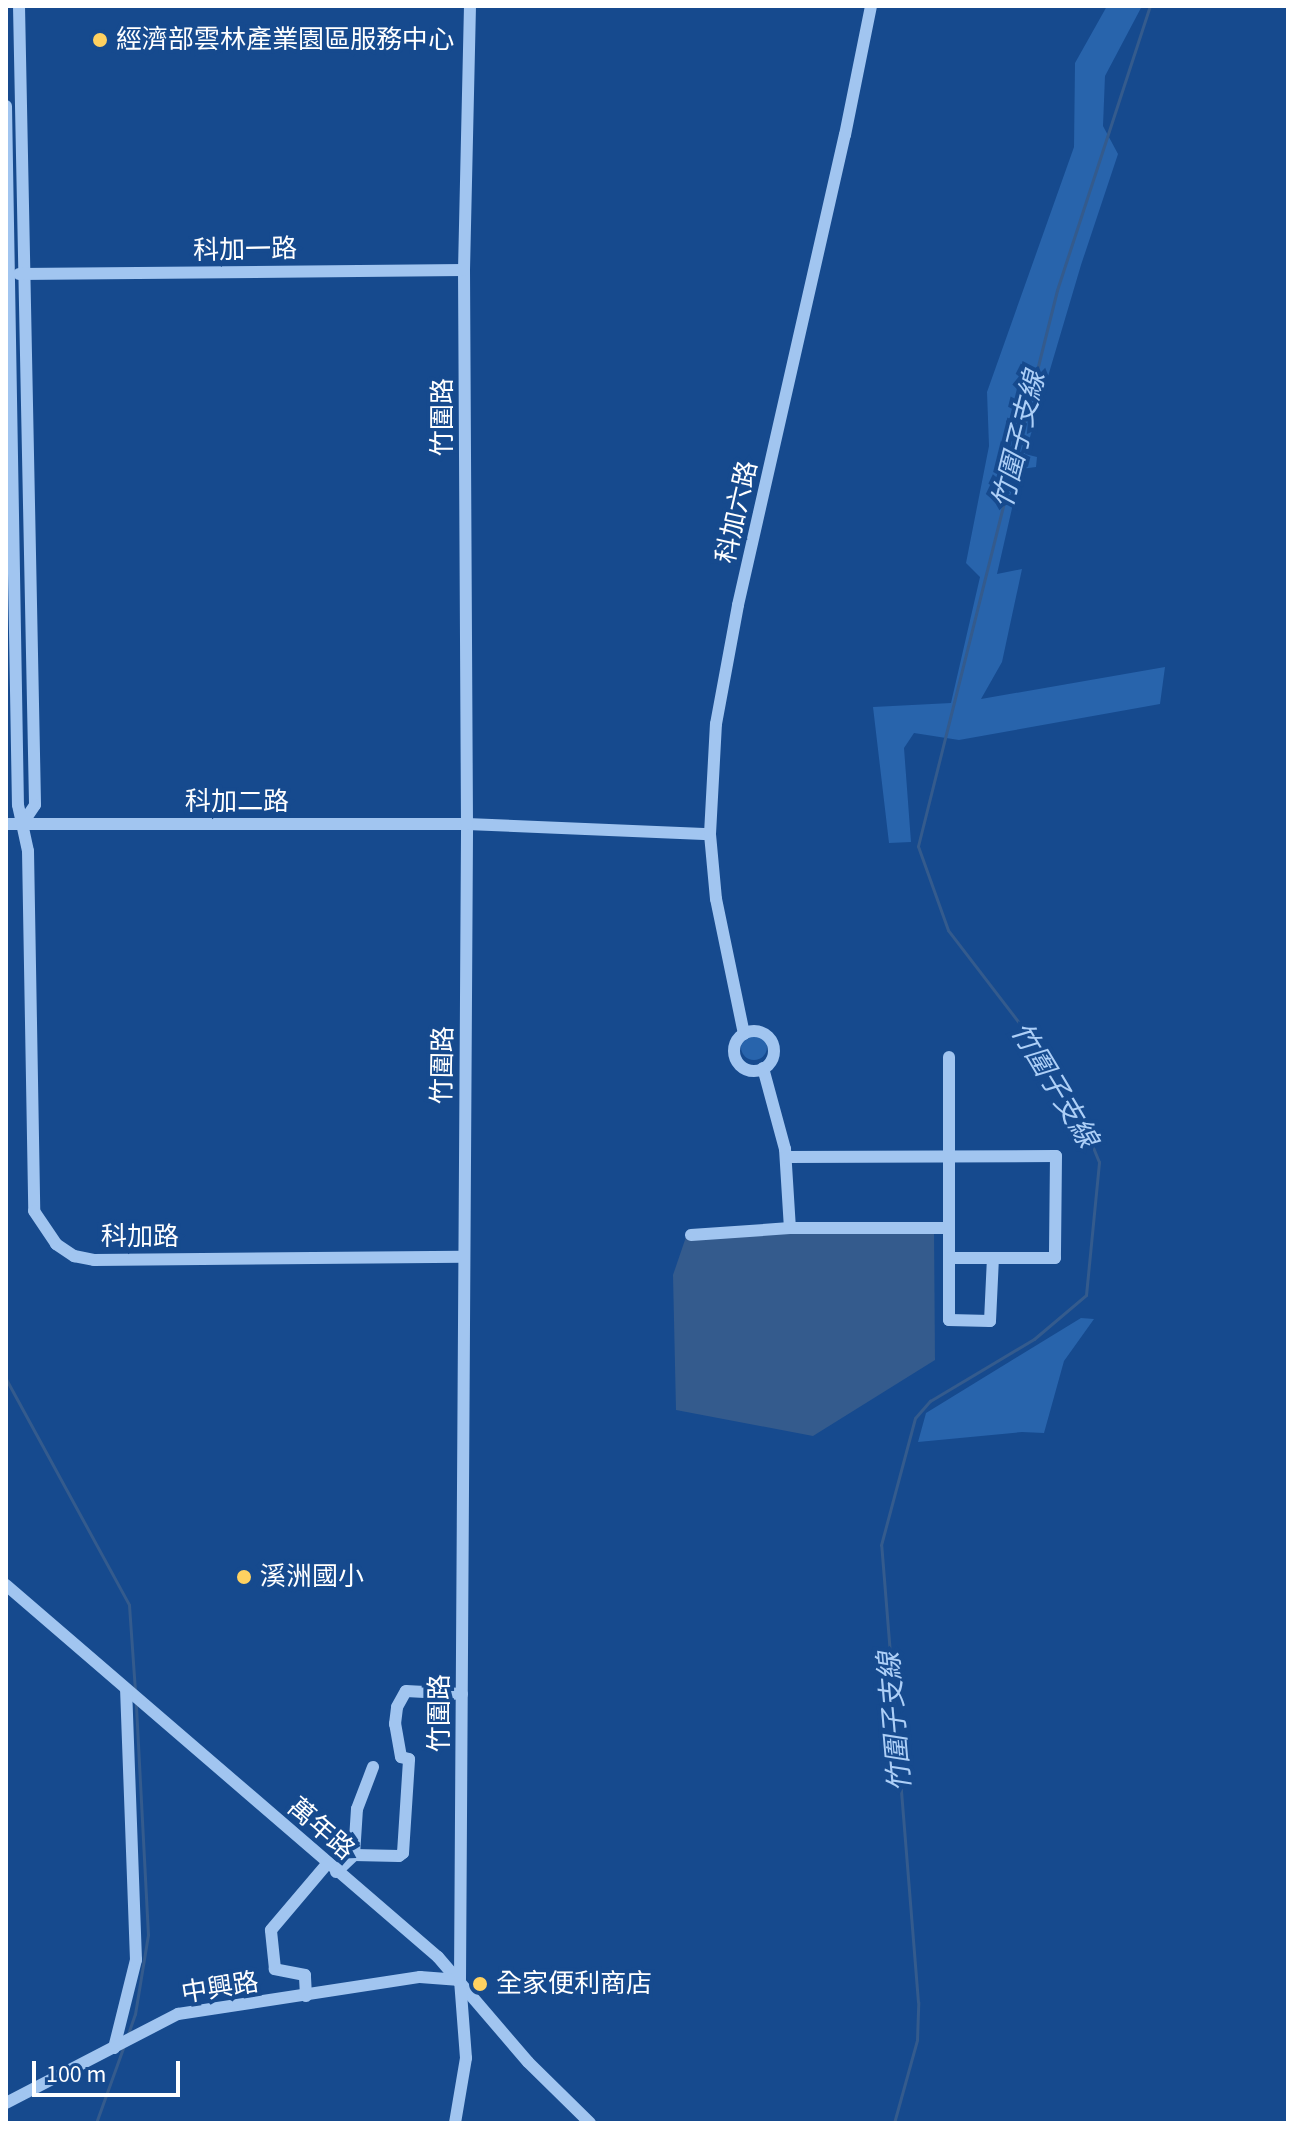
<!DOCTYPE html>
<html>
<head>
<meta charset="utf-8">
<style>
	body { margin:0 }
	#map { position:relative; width:1294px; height:2129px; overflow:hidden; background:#164a8e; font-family:"Source Sans 3","Noto Sans TC",sans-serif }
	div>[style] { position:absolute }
	.green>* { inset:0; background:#2864ac }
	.round { border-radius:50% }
	.water>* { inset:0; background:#345b8d }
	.stream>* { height:3px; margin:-1.5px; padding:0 1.5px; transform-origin:1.5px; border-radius:1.5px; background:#345b8d }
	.minor>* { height:12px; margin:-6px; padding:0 6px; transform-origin:6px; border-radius:6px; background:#a1c5f0 }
	.minor>.ring { margin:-6px; padding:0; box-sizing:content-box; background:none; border:12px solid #a1c5f0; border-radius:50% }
	.dots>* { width:22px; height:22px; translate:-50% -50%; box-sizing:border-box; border:4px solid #164a8e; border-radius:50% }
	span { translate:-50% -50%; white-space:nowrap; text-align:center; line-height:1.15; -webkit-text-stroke:8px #164a8e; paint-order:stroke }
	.poi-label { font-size:26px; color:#fff }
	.left { translate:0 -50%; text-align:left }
	.street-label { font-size:26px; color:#fff }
	.water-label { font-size:28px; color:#adcff7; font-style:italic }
	.frame { position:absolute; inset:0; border:8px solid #fff; pointer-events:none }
	.scale { position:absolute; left:32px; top:2061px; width:148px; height:36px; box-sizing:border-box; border:4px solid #fff; border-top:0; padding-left:10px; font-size:24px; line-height:28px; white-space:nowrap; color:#fff; -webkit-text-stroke:6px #164a8e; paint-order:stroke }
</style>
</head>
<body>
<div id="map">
	<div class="green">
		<i style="clip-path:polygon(1107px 6px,1142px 6px,1105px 76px,1103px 126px,1118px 154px,1081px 265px,1025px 454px,1037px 457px,1036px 467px,1021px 469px,997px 574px,1022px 569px,1002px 662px,981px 699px,1165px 667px,1160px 704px,959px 740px,914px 733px,904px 748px,911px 842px,889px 843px,873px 707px,951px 703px,980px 577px,966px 563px,989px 446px,987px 392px,1074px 147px,1075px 63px)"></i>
		<i class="round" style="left:741px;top:1034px;width:26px;height:26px"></i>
		<i style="clip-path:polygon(1081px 1318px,1094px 1319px,1064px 1361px,1044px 1433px,1022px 1432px,918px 1442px,926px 1413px)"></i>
	</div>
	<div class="water">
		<i style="clip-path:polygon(934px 1231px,935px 1360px,813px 1436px,676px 1410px,673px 1275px,687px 1234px)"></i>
	</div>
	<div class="stream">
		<i style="left:6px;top:1379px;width:257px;rotate:61.4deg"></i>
		<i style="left:129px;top:1605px;width:86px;rotate:86deg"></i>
		<i style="left:127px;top:2037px;width:24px;rotate:-71deg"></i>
		<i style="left:135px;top:2014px;width:80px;rotate:-80.7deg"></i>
		<i style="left:148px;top:1935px;width:232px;rotate:-93deg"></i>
		<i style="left:96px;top:2123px;width:80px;rotate:-70.2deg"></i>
		<i style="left:894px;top:2123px;width:86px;rotate:-74.5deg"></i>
		<i style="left:917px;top:2040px;width:38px;rotate:-88deg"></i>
		<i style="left:918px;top:2002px;width:458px;rotate:-94.6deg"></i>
		<i style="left:881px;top:1545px;width:131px;rotate:-75deg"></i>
		<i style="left:915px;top:1418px;width:23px;rotate:-49deg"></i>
		<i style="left:930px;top:1401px;width:121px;rotate:-30.8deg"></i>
		<i style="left:1034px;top:1339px;width:68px;rotate:-40.2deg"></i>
		<i style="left:1086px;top:1295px;width:134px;rotate:-84.4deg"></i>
		<i style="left:1099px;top:1162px;width:48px;rotate:-112.2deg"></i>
		<i style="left:1081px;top:1118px;width:112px;rotate:-123deg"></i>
		<i style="left:1020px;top:1024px;width:118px;rotate:-127.5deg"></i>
		<i style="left:948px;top:930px;width:89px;rotate:-109.7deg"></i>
		<i style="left:918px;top:846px;width:573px;rotate:-75.96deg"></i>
		<i style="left:1057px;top:290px;width:299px;rotate:-71.9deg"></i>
	</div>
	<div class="minor">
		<i style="left:19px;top:6px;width:799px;rotate:88.85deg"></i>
		<i style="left:35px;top:805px;width:22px;rotate:124deg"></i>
		<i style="left:6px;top:106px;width:699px;rotate:89.02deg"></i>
		<i style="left:18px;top:805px;width:47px;rotate:77.7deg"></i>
		<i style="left:28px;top:851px;width:360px;rotate:89deg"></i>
		<i style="left:34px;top:1211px;width:40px;rotate:56deg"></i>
		<i style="left:56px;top:1244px;width:22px;rotate:34deg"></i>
		<i style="left:74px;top:1256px;width:20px;rotate:11deg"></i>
		<i style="left:94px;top:1260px;width:369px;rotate:-0.5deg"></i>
		<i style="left:19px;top:274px;width:445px;rotate:-0.5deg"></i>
		<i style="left:6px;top:824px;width:461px"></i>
		<i style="left:467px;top:824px;width:243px;rotate:2.4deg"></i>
		<i class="ring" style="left:734px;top:1031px;width:28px;height:28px"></i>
		<i style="left:744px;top:1034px;width:138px;rotate:-101.7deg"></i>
		<i style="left:716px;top:899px;width:65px;rotate:-95.3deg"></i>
		<i style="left:710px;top:834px;width:110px;rotate:-86.9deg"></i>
		<i style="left:716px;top:724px;width:121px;rotate:-79.5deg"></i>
		<i style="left:738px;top:605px;width:482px;rotate:-77.2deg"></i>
		<i style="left:845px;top:135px;width:132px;rotate:-78.6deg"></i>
		<i style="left:949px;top:1057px;width:263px;rotate:90deg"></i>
		<i style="left:949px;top:1320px;width:41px;rotate:1.4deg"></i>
		<i style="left:990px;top:1321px;width:63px;rotate:-87.3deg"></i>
		<i style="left:763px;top:1068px;width:84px;rotate:74.8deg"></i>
		<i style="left:785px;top:1149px;width:79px;rotate:86.4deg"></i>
		<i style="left:786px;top:1157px;width:270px;rotate:-0.2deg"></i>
		<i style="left:1056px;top:1156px;width:102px;rotate:90.6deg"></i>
		<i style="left:1055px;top:1258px;width:106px;rotate:180deg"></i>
		<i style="left:691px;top:1235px;width:99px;rotate:-4deg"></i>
		<i style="left:790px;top:1228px;width:159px"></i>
		<i style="left:6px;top:1585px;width:570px;rotate:40.73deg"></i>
		<i style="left:438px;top:1957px;width:138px;rotate:49.4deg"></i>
		<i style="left:528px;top:2062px;width:87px;rotate:44.5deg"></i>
		<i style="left:354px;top:1855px;width:46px;rotate:-86.3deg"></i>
		<i style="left:357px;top:1809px;width:45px;rotate:-69.1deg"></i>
		<i style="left:336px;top:1872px;width:25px;rotate:-43deg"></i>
		<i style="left:354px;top:1855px;width:45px;rotate:1.3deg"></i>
		<i style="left:399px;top:1856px;width:5px;rotate:-37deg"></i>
		<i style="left:403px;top:1853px;width:94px;rotate:-86.3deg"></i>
		<i style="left:409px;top:1759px;width:8px;rotate:-166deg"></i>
		<i style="left:401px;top:1757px;width:34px;rotate:-100deg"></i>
		<i style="left:395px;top:1724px;width:17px;rotate:-83deg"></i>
		<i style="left:397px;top:1707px;width:18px;rotate:-61deg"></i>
		<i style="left:406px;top:1691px;width:56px;rotate:3.1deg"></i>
		<i style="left:306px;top:1996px;width:21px;rotate:-93deg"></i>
		<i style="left:305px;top:1975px;width:31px;rotate:-169deg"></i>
		<i style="left:275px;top:1969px;width:39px;rotate:-96deg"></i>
		<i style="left:271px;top:1930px;width:87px;rotate:-49.7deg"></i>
		<i style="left:114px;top:2048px;width:91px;rotate:-76deg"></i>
		<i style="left:136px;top:1960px;width:271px;rotate:-92.1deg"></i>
		<i style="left:6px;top:2103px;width:194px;rotate:-27.4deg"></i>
		<i style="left:178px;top:2014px;width:245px;rotate:-8.7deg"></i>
		<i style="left:420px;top:1977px;width:40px;rotate:4.3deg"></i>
		<i style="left:455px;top:2123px;width:66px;rotate:-80.4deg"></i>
		<i style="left:466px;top:2058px;width:78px;rotate:-94.4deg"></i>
		<i style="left:460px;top:1980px;width:1156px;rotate:-89.65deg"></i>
		<i style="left:467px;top:824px;width:554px;rotate:-90.31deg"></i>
		<i style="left:464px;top:270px;width:264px;rotate:-88.7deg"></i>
	</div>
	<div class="dots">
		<i style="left:100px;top:40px;background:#ffd160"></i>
		<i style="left:244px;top:1577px;background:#ffd160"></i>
		<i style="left:480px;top:1984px;background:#ffd160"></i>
	</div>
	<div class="poi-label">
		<span class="left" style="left:116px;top:40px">經濟部雲林產業園區服務中心</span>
		<span class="left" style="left:260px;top:1577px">溪洲國小</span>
		<span class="left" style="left:496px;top:1984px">全家便利商店</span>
	</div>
	<div class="street-label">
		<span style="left:245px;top:250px;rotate:-1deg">科加一路</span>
		<span style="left:443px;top:417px;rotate:-90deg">竹圍路</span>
		<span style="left:737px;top:512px;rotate:-77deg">科加六路</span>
		<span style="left:237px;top:802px">科加二路</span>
		<span style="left:443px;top:1065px;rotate:-89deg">竹圍路</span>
		<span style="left:140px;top:1237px">科加路</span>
		<span style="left:440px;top:1713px;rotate:-90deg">竹圍路</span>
		<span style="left:321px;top:1829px;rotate:41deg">萬年路</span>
		<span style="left:220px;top:1988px;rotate:-9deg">中興路</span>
	</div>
	<div class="water-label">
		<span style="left:1019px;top:440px;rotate:-76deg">竹圍子支線</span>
		<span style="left:1054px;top:1085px;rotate:59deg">竹圍子支線</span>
		<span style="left:895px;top:1722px;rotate:-95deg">竹圍子支線</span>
	</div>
	<div class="frame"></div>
	<div class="scale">100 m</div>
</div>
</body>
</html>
